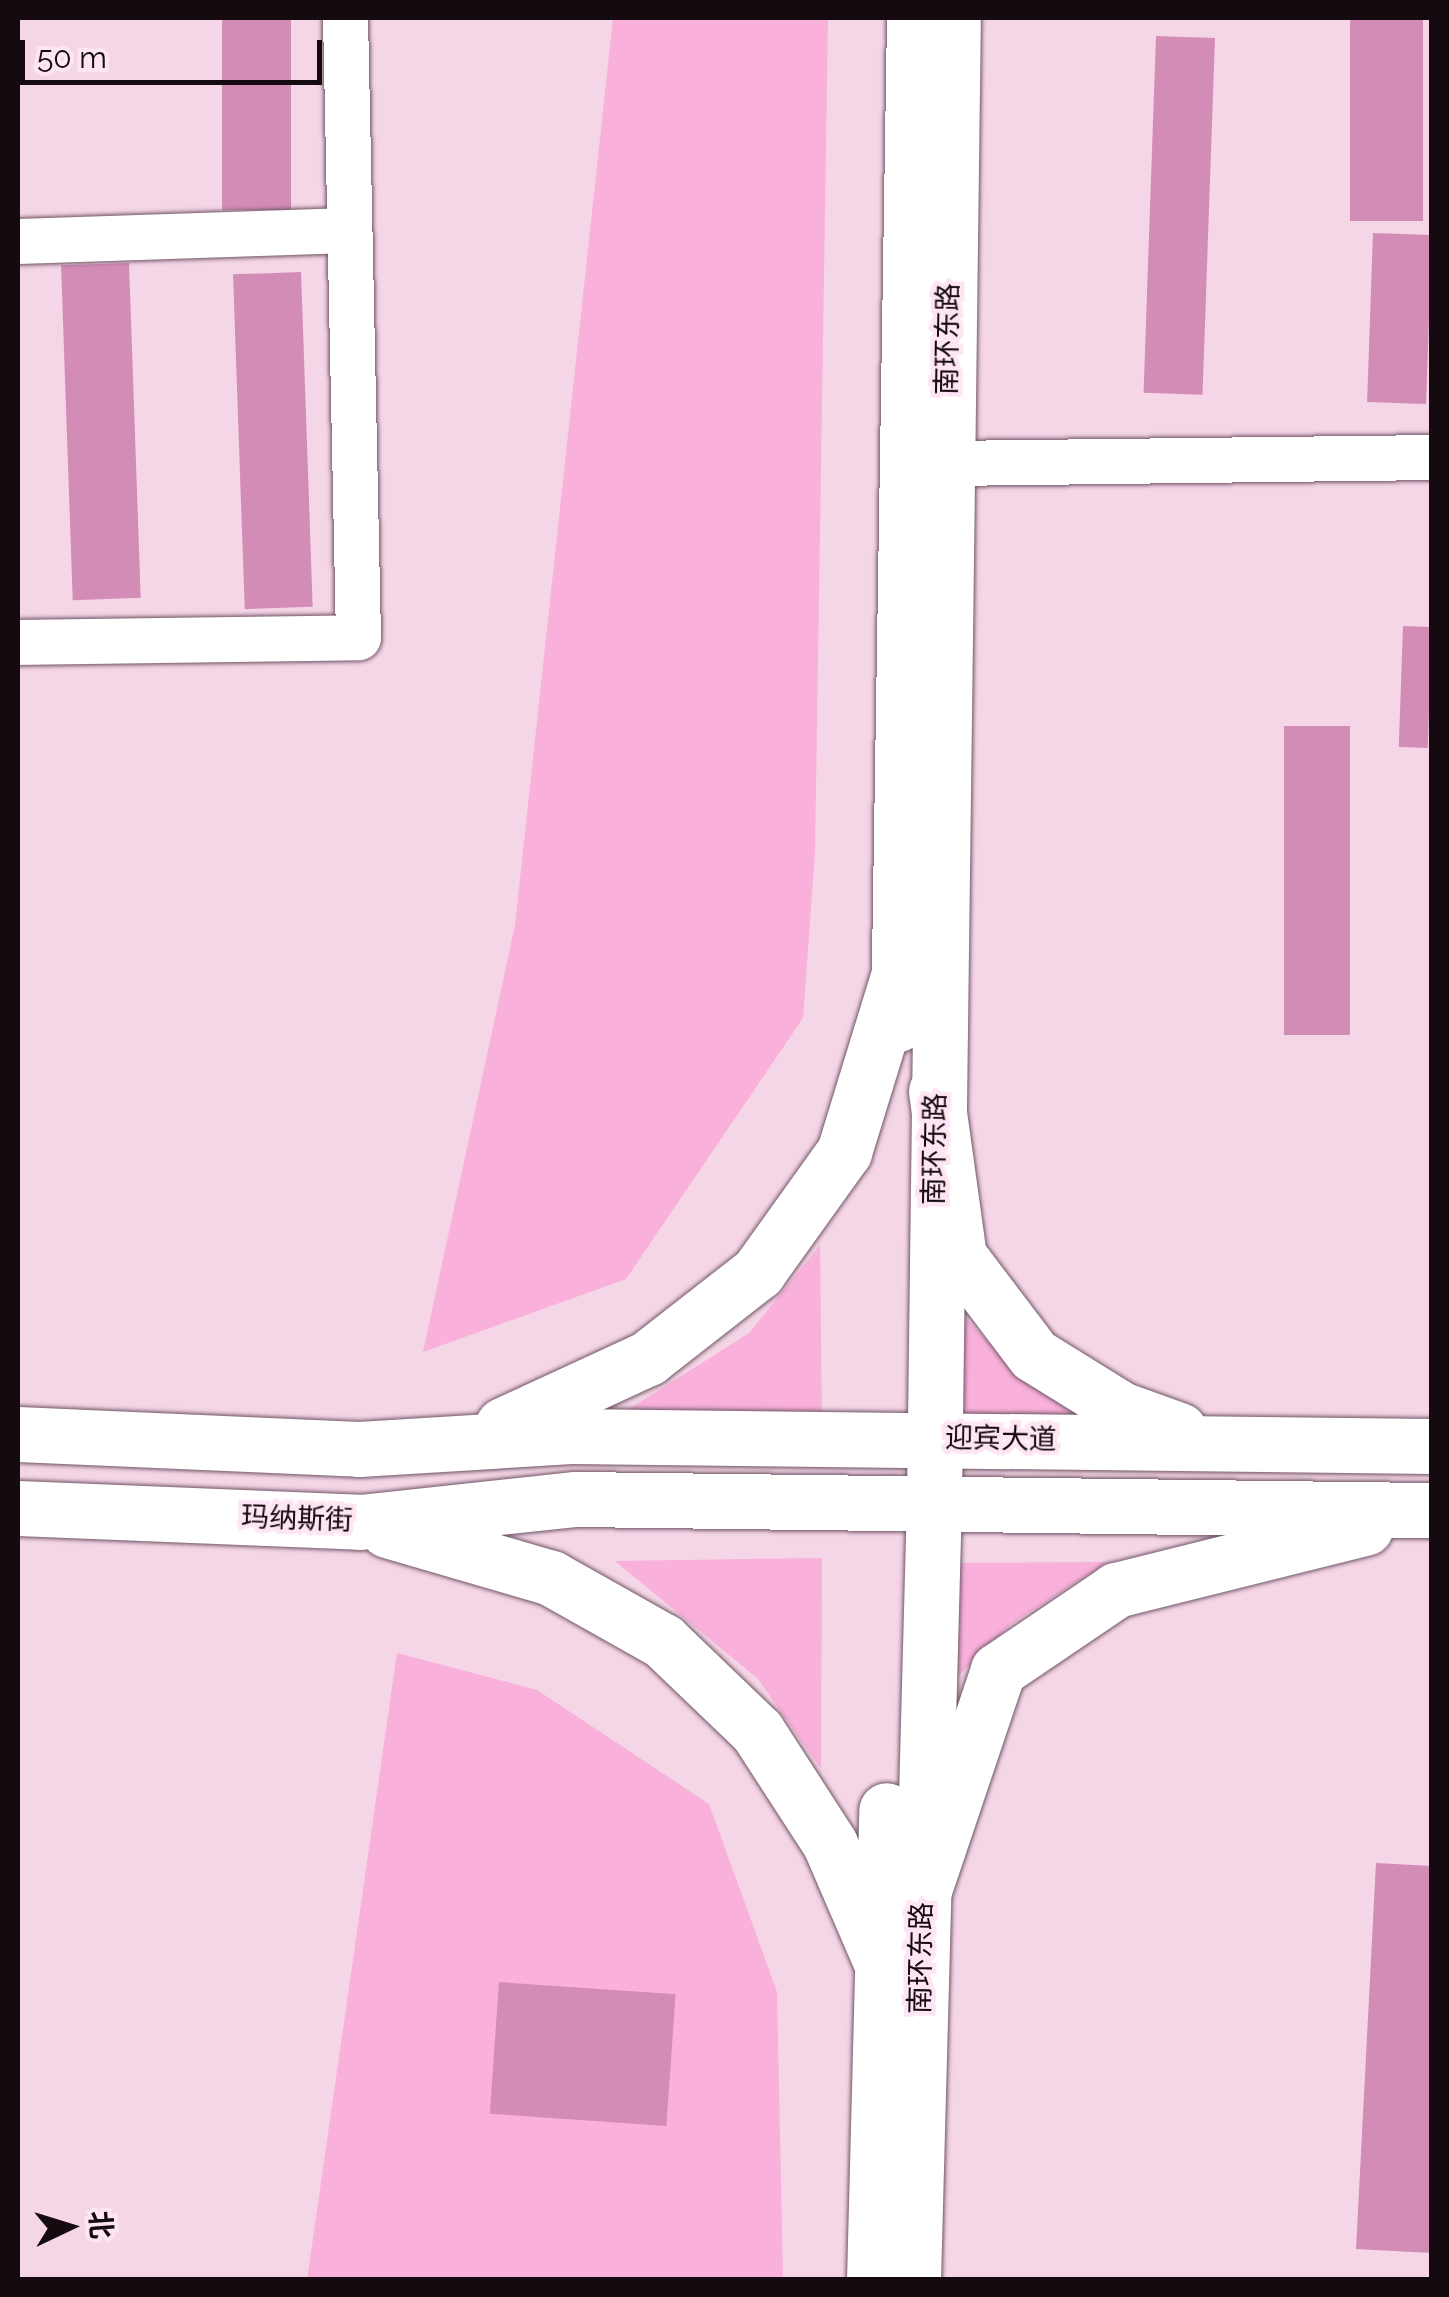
<!DOCTYPE html>
<html>
<head>
<meta charset="utf-8">
<style>
	body { margin:0 }
	#map { position:relative; width:1449px; height:2297px; overflow:hidden; background:#f5d6e7; font-family:Raleway,"Noto Sans SC",sans-serif }
	div>[style] { position:absolute }
	.green>* { inset:0; background:#f9b0da }
	.building>* { inset:0; background:#d38cb6; transform-origin:0 0 }
	.roads { filter:drop-shadow(0 0 2px #705665) drop-shadow(0 0 2px #705665) }
	.minor>* { height:45px; margin:-22.5px; padding:0 22.5px; transform-origin:22.5px; border-radius:22.5px; background:#fff }
	.secondary>* { height:55px; margin:-27.5px; padding:0 27.5px; transform-origin:27.5px; border-radius:27.5px; background:#fff }
	.primary>* { height:55px; margin:-27.5px; padding:0 27.5px; transform-origin:27.5px; border-radius:27.5px; background:#fff }
	span { translate:-50% -50%; white-space:nowrap; text-align:center; line-height:1.15; -webkit-text-stroke:9px #fee5f3; paint-order:stroke }
	.street-label { font-size:28px; color:#140a10 }
	.frame { position:absolute; inset:0; border:20px solid #140a10; pointer-events:none }
	.north { position:absolute; left:20px; top:2177px; width:100px; height:100px; -webkit-text-stroke:8px #fee5f3; paint-order:stroke; rotate:86deg; font-size:28px; font-weight:700; line-height:40px; text-align:center; color:#140a10 }
	.north::after { content:''; display:block; margin:auto; width:35px; height:45px; background:#140a10; clip-path:polygon(50% 0,100% 100%,50% 72%,0 100%) }
	.scale { position:absolute; left:20px; top:40px; width:302px; height:45px; box-sizing:border-box; border:5px solid #140a10; border-top:0; padding-left:12px; font-size:30px; line-height:35px; white-space:nowrap; color:#140a10; -webkit-text-stroke:8px #fee5f3; paint-order:stroke }
</style>
</head>
<body>
<div id="map">
	<div class="green">
		<i style="clip-path:polygon(613px 18px,828px 18px,815px 853px,803px 1018px,626px 1279px,423px 1352px,515px 925px)"></i>
		<i style="clip-path:polygon(820px 1245px,822px 1423px,604px 1425px,749px 1333px)"></i>
		<i style="clip-path:polygon(958px 1310px,1016px 1371px,1117px 1433px,954px 1432px)"></i>
		<i style="clip-path:polygon(822px 1558px,821px 1769px,758px 1679px,615px 1561px)"></i>
		<i style="clip-path:polygon(1108px 1562px,1011px 1624px,949px 1685px,951px 1563px)"></i>
		<i style="clip-path:polygon(397px 1653px,537px 1690px,709px 1804px,777px 1992px,783px 2279px,307px 2280px)"></i>
	</div>
	<div class="building">
		<i style="left:222px;top:18px;width:69px;height:192px"></i>
		<i style="left:1350px;top:18px;width:73px;height:203px"></i>
		<i style="left:1156px;top:36px;width:59px;height:357px;rotate:2deg"></i>
		<i style="left:1373px;top:233px;width:59px;height:169px;rotate:2deg"></i>
		<i style="left:129px;top:263px;width:335px;height:68px;rotate:88deg"></i>
		<i style="left:301px;top:272px;width:335px;height:68px;rotate:88deg"></i>
		<i style="left:1403px;top:626px;width:29px;height:121px;rotate:2deg"></i>
		<i style="left:1284px;top:726px;width:66px;height:309px"></i>
		<i style="clip-path:polygon(1376px 1863px,1432px 1866px,1432px 2253px,1356px 2249px)"></i>
		<i style="left:499px;top:1982px;width:177px;height:132px;rotate:4deg"></i>
	</div>
	<div class="roads">
		<div class="minor">
			<i style="left:18px;top:241px;width:331px;rotate:-1.9deg"></i>
			<i style="left:946px;top:463px;width:486px;rotate:-0.7deg"></i>
			<i style="left:18px;top:642px;width:340px;rotate:-0.8deg"></i>
			<i style="left:358px;top:637px;width:619px;rotate:-91.2deg"></i>
		</div>
		<div class="secondary">
			<i style="left:898px;top:1024px;width:1006px;rotate:-89.09deg"></i>
			<i style="left:874px;top:2280px;width:470px;rotate:-88.5deg"></i>
			<i style="left:913px;top:2280px;width:780px;rotate:-88.46deg"></i>
			<i style="left:934px;top:1500px;width:1482px;rotate:-89.27deg"></i>
		</div>
		<div class="primary">
			<i style="left:936px;top:1091px;width:167px;rotate:82.1deg"></i>
			<i style="left:959px;top:1256px;width:124px;rotate:52.9deg"></i>
			<i style="left:1034px;top:1355px;width:102px;rotate:31.8deg"></i>
			<i style="left:1121px;top:1409px;width:62px;rotate:19.9deg"></i>
			<i style="left:503px;top:1425px;width:160px;rotate:-24.8deg"></i>
			<i style="left:648px;top:1358px;width:140px;rotate:-38deg"></i>
			<i style="left:758px;top:1272px;width:148px;rotate:-54.4deg"></i>
			<i style="left:844px;top:1152px;width:184px;rotate:-72.9deg"></i>
			<i style="left:18px;top:1434px;width:341px;rotate:2.5deg"></i>
			<i style="left:359px;top:1449px;width:212px;rotate:-3.5deg"></i>
			<i style="left:571px;top:1436px;width:861px;rotate:0.67deg"></i>
			<i style="left:18px;top:1508px;width:342px;rotate:2.3deg"></i>
			<i style="left:360px;top:1522px;width:217px;rotate:-6.1deg"></i>
			<i style="left:576px;top:1499px;width:856px;rotate:0.74deg"></i>
			<i style="left:387px;top:1530px;width:171px;rotate:16.3deg"></i>
			<i style="left:551px;top:1578px;width:129px;rotate:29.4deg"></i>
			<i style="left:663px;top:1641px;width:130px;rotate:43.8deg"></i>
			<i style="left:757px;top:1731px;width:135px;rotate:57.1deg"></i>
			<i style="left:830px;top:1844px;width:132px;rotate:66.7deg"></i>
			<i style="left:922px;top:1896px;width:238px;rotate:-71.4deg"></i>
			<i style="left:998px;top:1670px;width:143px;rotate:-34.1deg"></i>
			<i style="left:1116px;top:1590px;width:257px;rotate:-14deg"></i>
		</div>
	</div>
	<div class="street-label">
		<span style="left:948px;top:339px;rotate:-89deg">南环东路</span>
		<span style="left:935px;top:1149px;rotate:-89deg">南环东路</span>
		<span style="left:1001px;top:1439px;rotate:1deg">迎宾大道</span>
		<span style="left:297px;top:1519px;rotate:2deg">玛纳斯街</span>
		<span style="left:921px;top:1958px;rotate:-89deg">南环东路</span>
	</div>
	<div class="frame"></div>
	<div class="north">北</div>
	<div class="scale">50 m</div>
</div>
</body>
</html>
